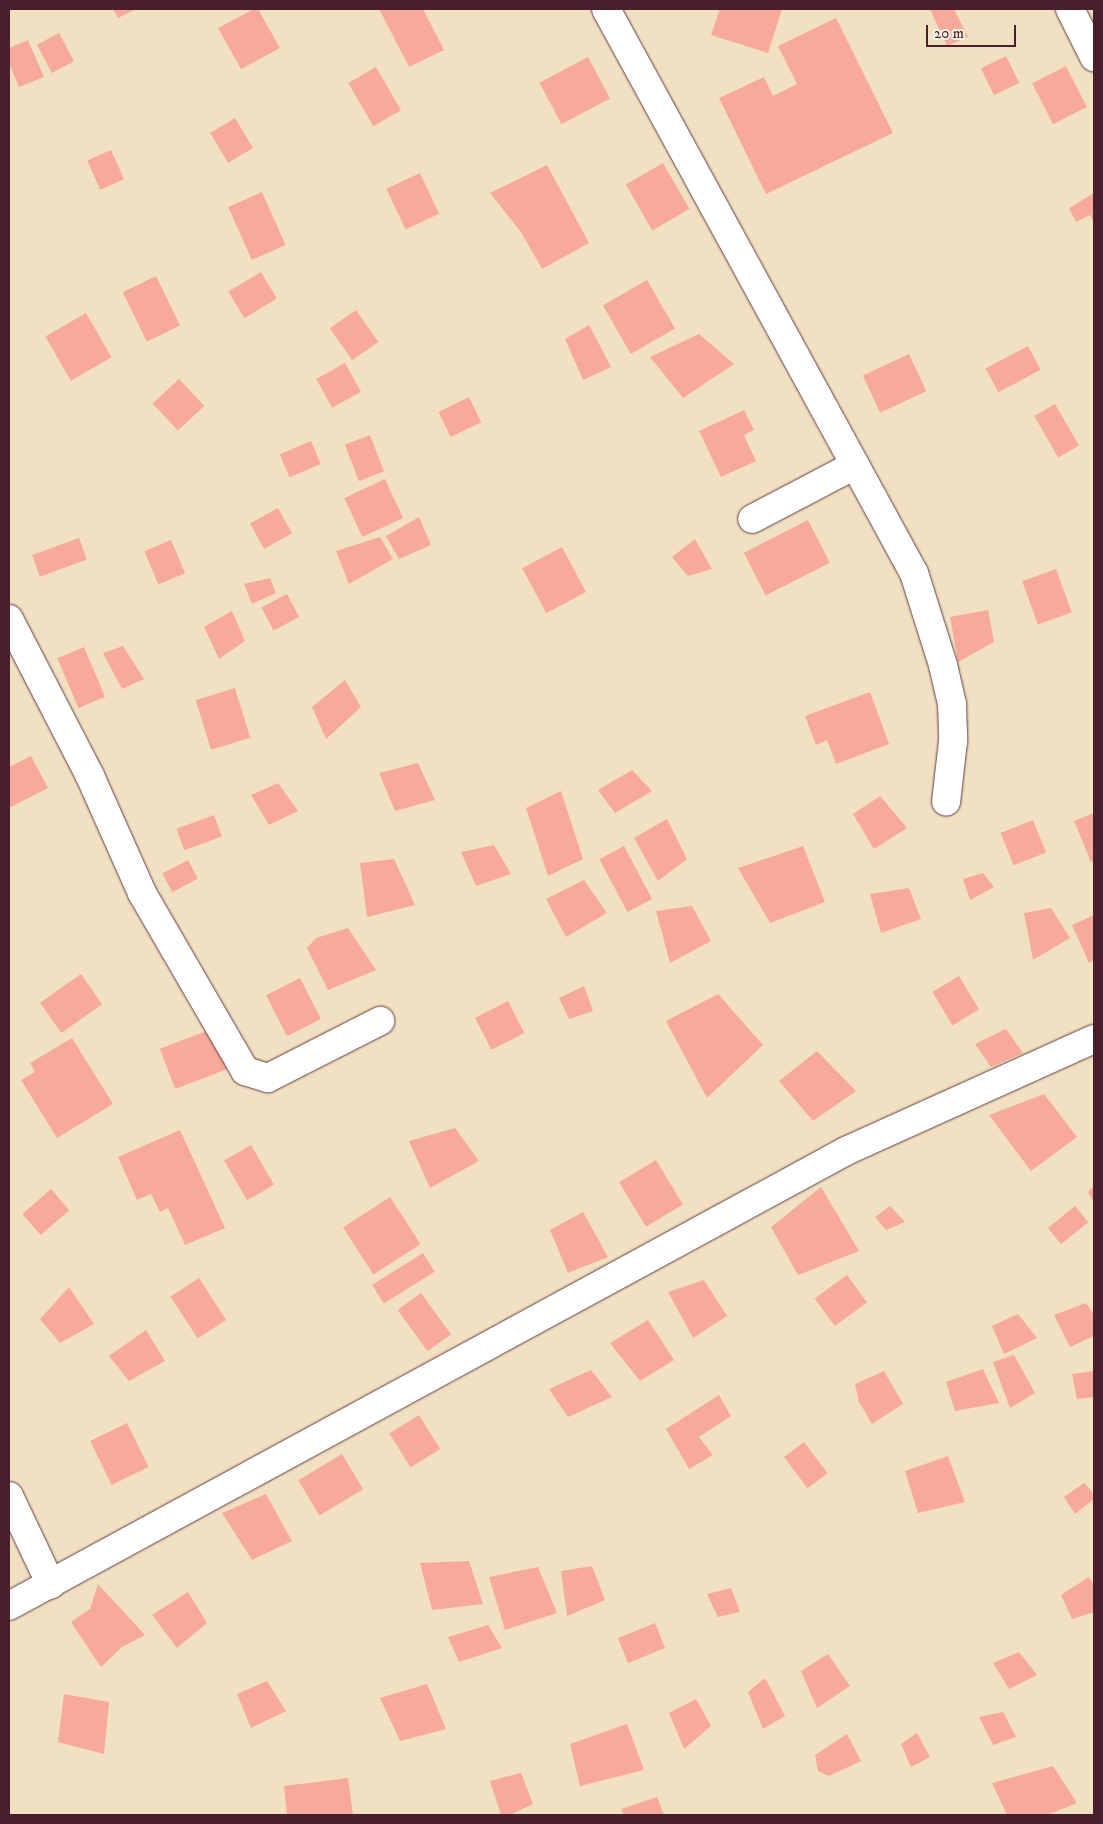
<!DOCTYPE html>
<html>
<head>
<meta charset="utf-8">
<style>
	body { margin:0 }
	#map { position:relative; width:1103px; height:1824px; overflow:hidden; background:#f1e1c2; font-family:"IM FELL DW Pica",serif }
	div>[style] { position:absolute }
	.building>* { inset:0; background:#f7aa9a; transform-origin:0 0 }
	.roads { filter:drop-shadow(0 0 1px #633c42) drop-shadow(0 0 1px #633c42) }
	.street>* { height:28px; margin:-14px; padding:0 14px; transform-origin:14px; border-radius:14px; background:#fff }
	span { translate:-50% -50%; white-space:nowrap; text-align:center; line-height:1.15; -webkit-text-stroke:5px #fcf5e5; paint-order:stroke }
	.frame { position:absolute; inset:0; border:10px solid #4a1f2b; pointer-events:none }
	.scale { position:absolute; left:926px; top:25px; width:90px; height:22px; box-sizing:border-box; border:2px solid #4a1f2b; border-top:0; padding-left:6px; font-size:15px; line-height:18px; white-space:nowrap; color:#4a1f2b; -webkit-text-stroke:4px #fcf5e5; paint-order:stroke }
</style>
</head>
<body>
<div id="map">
	<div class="building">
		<i style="clip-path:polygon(113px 9px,136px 9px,118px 18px)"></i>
		<i style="clip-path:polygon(254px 9px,258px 9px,280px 48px,241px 69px,218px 28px)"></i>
		<i style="clip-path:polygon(379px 9px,423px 9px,444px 50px,409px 67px)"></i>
		<i style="clip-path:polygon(720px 9px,782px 9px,768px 53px,711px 35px)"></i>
		<i style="clip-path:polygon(930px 9px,954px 9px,968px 37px,947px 46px)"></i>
		<i style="clip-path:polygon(836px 18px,893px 133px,766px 194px,719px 98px,764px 77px,773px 96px,797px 84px,778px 46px)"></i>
		<i style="left:59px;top:33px;width:32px;height:25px;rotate:62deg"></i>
		<i style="clip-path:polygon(28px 40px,44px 77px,19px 87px,9px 63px,9px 48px)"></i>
		<i style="left:1006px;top:56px;width:30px;height:28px;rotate:64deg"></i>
		<i style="left:588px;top:57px;width:47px;height:55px;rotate:62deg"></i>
		<i style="left:1066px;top:66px;width:46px;height:38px;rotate:63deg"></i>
		<i style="left:376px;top:67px;width:50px;height:32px;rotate:60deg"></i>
		<i style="left:235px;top:118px;width:35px;height:29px;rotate:59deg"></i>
		<i style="left:111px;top:150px;width:32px;height:26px;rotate:66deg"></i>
		<i style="left:663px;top:163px;width:53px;height:43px;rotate:60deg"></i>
		<i style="clip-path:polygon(547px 165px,589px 243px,542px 269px,521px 232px,490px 193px)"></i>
		<i style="left:420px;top:173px;width:45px;height:37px;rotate:65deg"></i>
		<i style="left:262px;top:192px;width:58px;height:37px;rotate:66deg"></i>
		<i style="clip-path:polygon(1094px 193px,1094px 223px,1090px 215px,1076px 222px,1069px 208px)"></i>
		<i style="left:261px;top:272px;width:31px;height:38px;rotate:59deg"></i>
		<i style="left:156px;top:276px;width:55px;height:37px;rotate:64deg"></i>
		<i style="left:647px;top:280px;width:56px;height:51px;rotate:60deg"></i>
		<i style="left:356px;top:310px;width:39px;height:32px;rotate:55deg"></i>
		<i style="left:86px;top:313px;width:51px;height:47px;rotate:60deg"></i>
		<i style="clip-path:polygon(589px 325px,611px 367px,583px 380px,565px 339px)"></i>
		<i style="clip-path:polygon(699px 334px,734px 364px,683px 398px,650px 357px)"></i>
		<i style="left:1028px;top:346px;width:27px;height:48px;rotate:62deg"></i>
		<i style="left:909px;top:354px;width:41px;height:51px;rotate:65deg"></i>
		<i style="left:345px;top:363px;width:33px;height:33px;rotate:61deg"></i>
		<i style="left:179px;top:379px;width:37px;height:36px;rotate:47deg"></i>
		<i style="left:469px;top:397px;width:28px;height:34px;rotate:64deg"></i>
		<i style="left:1055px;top:404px;width:48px;height:24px;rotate:60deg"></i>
		<i style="clip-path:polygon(744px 410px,754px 430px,744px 435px,756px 461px,721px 477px,699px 431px)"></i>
		<i style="left:370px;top:435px;width:39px;height:27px;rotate:69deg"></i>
		<i style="left:311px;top:441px;width:25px;height:34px;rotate:67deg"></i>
		<i style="left:385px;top:479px;width:43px;height:45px;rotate:65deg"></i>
		<i style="left:278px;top:508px;width:29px;height:32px;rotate:61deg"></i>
		<i style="clip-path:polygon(419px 517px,431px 545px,399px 559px,386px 536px)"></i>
		<i style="left:808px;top:520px;width:48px;height:72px;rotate:63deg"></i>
		<i style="clip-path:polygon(380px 537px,393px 559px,349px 584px,336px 551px)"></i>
		<i style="left:79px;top:538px;width:23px;height:50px;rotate:70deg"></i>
		<i style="clip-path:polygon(695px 539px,712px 569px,688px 576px,672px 557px)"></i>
		<i style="left:171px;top:540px;width:36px;height:29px;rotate:67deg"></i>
		<i style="left:562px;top:547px;width:51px;height:45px;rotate:62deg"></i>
		<i style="left:1056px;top:569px;width:46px;height:36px;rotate:70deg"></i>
		<i style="clip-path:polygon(270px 578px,276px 593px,252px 604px,244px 584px)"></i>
		<i style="left:287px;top:594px;width:26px;height:29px;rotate:62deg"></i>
		<i style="clip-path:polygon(988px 610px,994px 642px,958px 662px,950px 617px)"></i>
		<i style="clip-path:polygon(232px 611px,245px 641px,219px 659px,204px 627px)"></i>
		<i style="clip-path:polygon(123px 646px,144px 679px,122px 689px,103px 653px)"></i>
		<i style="left:84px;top:647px;width:54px;height:29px;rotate:67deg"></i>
		<i style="clip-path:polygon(345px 680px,361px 707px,326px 739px,312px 707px)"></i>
		<i style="left:235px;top:688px;width:52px;height:41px;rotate:73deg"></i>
		<i style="clip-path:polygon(870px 692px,889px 744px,836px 764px,827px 740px,816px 745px,805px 716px)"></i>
		<i style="clip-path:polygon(31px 756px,48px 788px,9px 808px,9px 767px)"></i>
		<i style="clip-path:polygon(418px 763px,435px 800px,395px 811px,379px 773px)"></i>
		<i style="clip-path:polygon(632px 770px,652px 791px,615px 813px,598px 790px)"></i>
		<i style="clip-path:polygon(278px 783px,298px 811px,269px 825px,251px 795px)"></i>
		<i style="clip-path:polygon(561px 791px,583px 859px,548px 876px,526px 808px)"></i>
		<i style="clip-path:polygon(880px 796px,907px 828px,874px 849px,853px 814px)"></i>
		<i style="clip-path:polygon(1094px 813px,1094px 861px,1091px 862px,1074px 821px)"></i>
		<i style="left:214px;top:815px;width:23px;height:40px;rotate:70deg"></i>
		<i style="clip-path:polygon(667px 819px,687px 859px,658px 881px,634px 838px)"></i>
		<i style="left:1033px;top:820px;width:35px;height:35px;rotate:68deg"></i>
		<i style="clip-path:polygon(494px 845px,511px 874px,476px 886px,461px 852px)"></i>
		<i style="left:624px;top:846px;width:60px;height:28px;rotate:62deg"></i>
		<i style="clip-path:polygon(803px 846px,825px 902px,770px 923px,738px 868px)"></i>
		<i style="clip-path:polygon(394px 859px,415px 905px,367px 917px,360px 863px)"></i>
		<i style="left:188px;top:860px;width:21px;height:29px;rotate:62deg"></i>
		<i style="clip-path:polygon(983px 873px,994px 887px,970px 900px,963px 879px)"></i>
		<i style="clip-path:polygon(584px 880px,607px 913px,566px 937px,546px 899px)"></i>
		<i style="clip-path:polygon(909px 888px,921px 919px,881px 933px,870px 894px)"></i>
		<i style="clip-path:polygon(692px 906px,711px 941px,670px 963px,656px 911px)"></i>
		<i style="clip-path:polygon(1051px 908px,1070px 938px,1033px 960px,1024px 913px)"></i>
		<i style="clip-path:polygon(1094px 915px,1094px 960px,1089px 963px,1072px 925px)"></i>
		<i style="clip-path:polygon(348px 928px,376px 970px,328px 990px,307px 948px,316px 938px)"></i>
		<i style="left:81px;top:974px;width:37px;height:50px;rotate:55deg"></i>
		<i style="left:959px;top:976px;width:39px;height:31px;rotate:59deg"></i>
		<i style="left:300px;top:978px;width:46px;height:38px;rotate:63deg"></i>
		<i style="clip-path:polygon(584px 986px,593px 1011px,569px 1019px,559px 998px)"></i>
		<i style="clip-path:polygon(718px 994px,763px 1045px,707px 1098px,666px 1021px)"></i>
		<i style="left:508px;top:1001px;width:36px;height:37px;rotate:63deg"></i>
		<i style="left:214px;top:1028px;width:43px;height:58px;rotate:69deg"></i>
		<i style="clip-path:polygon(1006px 1029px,1023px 1053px,991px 1067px,975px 1044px)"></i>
		<i style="clip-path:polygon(72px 1038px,113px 1104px,57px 1138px,21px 1080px,35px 1072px,30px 1063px)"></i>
		<i style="clip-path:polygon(817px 1051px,856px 1091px,813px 1121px,779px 1081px)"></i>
		<i style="clip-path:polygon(1044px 1094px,1077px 1137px,1031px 1171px,989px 1115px)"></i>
		<i style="clip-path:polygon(455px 1128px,479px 1161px,430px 1188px,409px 1141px)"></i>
		<i style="clip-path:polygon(180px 1130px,225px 1228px,185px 1245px,168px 1208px,160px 1212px,151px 1194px,137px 1200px,118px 1157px)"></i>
		<i style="left:251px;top:1145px;width:46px;height:31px;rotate:60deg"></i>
		<i style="left:656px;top:1160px;width:52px;height:43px;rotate:59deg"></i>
		<i style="clip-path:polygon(1094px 1186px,1094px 1202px,1088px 1192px)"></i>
		<i style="clip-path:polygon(821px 1187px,859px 1251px,798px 1275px,771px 1227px)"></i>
		<i style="left:51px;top:1189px;width:28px;height:38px;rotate:49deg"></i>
		<i style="left:390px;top:1197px;width:56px;height:56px;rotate:57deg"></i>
		<i style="clip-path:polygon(890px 1206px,905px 1222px,886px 1230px,875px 1217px)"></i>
		<i style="left:1075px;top:1206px;width:21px;height:35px;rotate:51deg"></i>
		<i style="clip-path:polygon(583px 1212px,608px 1257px,568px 1273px,550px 1230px)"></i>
		<i style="left:423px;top:1253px;width:22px;height:60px;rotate:58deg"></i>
		<i style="left:847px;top:1275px;width:34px;height:40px;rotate:54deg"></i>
		<i style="left:199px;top:1278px;width:50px;height:34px;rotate:57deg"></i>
		<i style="clip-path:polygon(704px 1280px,727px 1316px,693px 1338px,668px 1292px)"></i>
		<i style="clip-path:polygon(69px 1287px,94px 1324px,60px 1343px,40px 1319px)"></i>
		<i style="left:421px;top:1293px;width:51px;height:29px;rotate:54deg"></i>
		<i style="clip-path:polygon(1086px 1303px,1094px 1315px,1094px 1336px,1070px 1347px,1054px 1315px)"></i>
		<i style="clip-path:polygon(1018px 1314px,1037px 1338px,1004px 1354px,992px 1326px)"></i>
		<i style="clip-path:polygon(648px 1320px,674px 1360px,640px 1381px,610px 1343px)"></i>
		<i style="clip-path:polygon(146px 1330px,165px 1361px,129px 1381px,109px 1356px)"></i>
		<i style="clip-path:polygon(1014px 1355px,1035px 1393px,1010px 1408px,993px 1362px)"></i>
		<i style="clip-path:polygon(983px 1369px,999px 1403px,955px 1411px,946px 1382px)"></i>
		<i style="clip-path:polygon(591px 1370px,612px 1397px,568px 1417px,549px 1389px)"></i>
		<i style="clip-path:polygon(884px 1371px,903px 1404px,872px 1424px,859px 1402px,855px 1384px)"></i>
		<i style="clip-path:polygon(1094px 1371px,1094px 1397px,1077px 1399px,1072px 1374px)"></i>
		<i style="clip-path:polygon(719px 1395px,731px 1416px,699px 1437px,713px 1455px,689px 1469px,666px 1429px)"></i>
		<i style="left:419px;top:1415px;width:40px;height:35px;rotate:58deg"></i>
		<i style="left:127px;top:1423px;width:49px;height:41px;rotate:64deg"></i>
		<i style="left:804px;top:1442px;width:39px;height:25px;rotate:53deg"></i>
		<i style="left:342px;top:1454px;width:41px;height:51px;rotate:59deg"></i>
		<i style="clip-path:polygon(948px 1456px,965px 1502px,918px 1513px,905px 1471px)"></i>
		<i style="clip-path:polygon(1084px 1483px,1094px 1494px,1094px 1499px,1075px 1514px,1064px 1497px)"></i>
		<i style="clip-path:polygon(266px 1494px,292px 1541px,252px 1560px,222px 1513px)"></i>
		<i style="clip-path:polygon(469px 1561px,483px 1604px,432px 1610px,420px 1563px)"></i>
		<i style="clip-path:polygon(592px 1566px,605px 1600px,567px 1616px,561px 1571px)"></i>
		<i style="clip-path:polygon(538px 1567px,557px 1613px,505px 1630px,489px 1577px)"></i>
		<i style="clip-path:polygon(1089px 1577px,1094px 1585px,1094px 1612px,1072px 1619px,1061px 1595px)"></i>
		<i style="clip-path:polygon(98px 1584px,145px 1635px,122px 1647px,101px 1667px,71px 1622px,90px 1609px)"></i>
		<i style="clip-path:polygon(731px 1588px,740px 1612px,718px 1617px,707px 1594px)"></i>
		<i style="clip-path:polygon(188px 1592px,207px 1623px,177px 1648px,152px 1615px)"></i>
		<i style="left:655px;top:1623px;width:27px;height:40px;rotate:68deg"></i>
		<i style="clip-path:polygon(488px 1625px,502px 1648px,459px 1662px,448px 1637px)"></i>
		<i style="clip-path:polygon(1019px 1652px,1037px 1675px,1009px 1689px,993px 1663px)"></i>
		<i style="clip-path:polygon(828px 1654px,850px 1686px,817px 1708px,801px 1671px)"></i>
		<i style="clip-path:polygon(765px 1678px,785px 1716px,763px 1729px,748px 1692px)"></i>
		<i style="clip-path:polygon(267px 1681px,286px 1711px,251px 1728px,237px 1694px)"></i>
		<i style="clip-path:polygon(427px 1684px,446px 1729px,400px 1741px,380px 1698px)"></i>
		<i style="clip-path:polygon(64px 1694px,109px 1702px,104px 1754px,58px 1742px)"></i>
		<i style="clip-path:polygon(696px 1699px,711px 1726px,684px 1749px,669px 1713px)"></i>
		<i style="clip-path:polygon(1003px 1712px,1016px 1737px,993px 1745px,979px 1717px)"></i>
		<i style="clip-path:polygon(627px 1724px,644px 1770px,580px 1786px,570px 1744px)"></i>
		<i style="clip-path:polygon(917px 1733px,930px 1757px,911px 1767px,901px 1744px)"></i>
		<i style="clip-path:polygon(847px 1734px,861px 1761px,829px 1776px,818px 1771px,815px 1755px)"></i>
		<i style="clip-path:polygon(1053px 1766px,1077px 1803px,1047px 1815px,1007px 1815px,992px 1783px)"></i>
		<i style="clip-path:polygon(521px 1773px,533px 1804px,510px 1815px,501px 1815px,490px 1781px)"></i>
		<i style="clip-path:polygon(348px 1778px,353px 1815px,287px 1815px,284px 1786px)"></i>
		<i style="clip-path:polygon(657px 1797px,664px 1815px,624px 1815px,621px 1809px)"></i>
	</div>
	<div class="roads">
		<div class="street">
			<i style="left:606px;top:9px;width:520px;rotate:61.36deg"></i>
			<i style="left:855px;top:465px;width:116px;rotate:152.3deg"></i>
			<i style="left:1070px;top:9px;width:54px;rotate:63.4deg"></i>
			<i style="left:855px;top:465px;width:123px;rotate:61.4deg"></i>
			<i style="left:914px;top:573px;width:96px;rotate:72.5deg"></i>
			<i style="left:943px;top:665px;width:40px;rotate:77deg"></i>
			<i style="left:952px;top:704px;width:37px;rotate:88deg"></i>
			<i style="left:953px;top:741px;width:61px;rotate:96.5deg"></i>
			<i style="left:9px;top:619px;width:177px;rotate:62.7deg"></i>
			<i style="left:90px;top:776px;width:128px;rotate:66deg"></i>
			<i style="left:142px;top:893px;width:206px;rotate:59.9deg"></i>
			<i style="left:245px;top:1071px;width:24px;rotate:17deg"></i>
			<i style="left:268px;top:1078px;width:126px;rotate:-27deg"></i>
			<i style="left:9px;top:1496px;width:98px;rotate:64.7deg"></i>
			<i style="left:9px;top:1606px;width:953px;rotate:-28.53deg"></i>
			<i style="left:846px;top:1151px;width:272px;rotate:-24.3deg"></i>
		</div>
	</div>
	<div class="frame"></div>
	<div class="scale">20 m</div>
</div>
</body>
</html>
